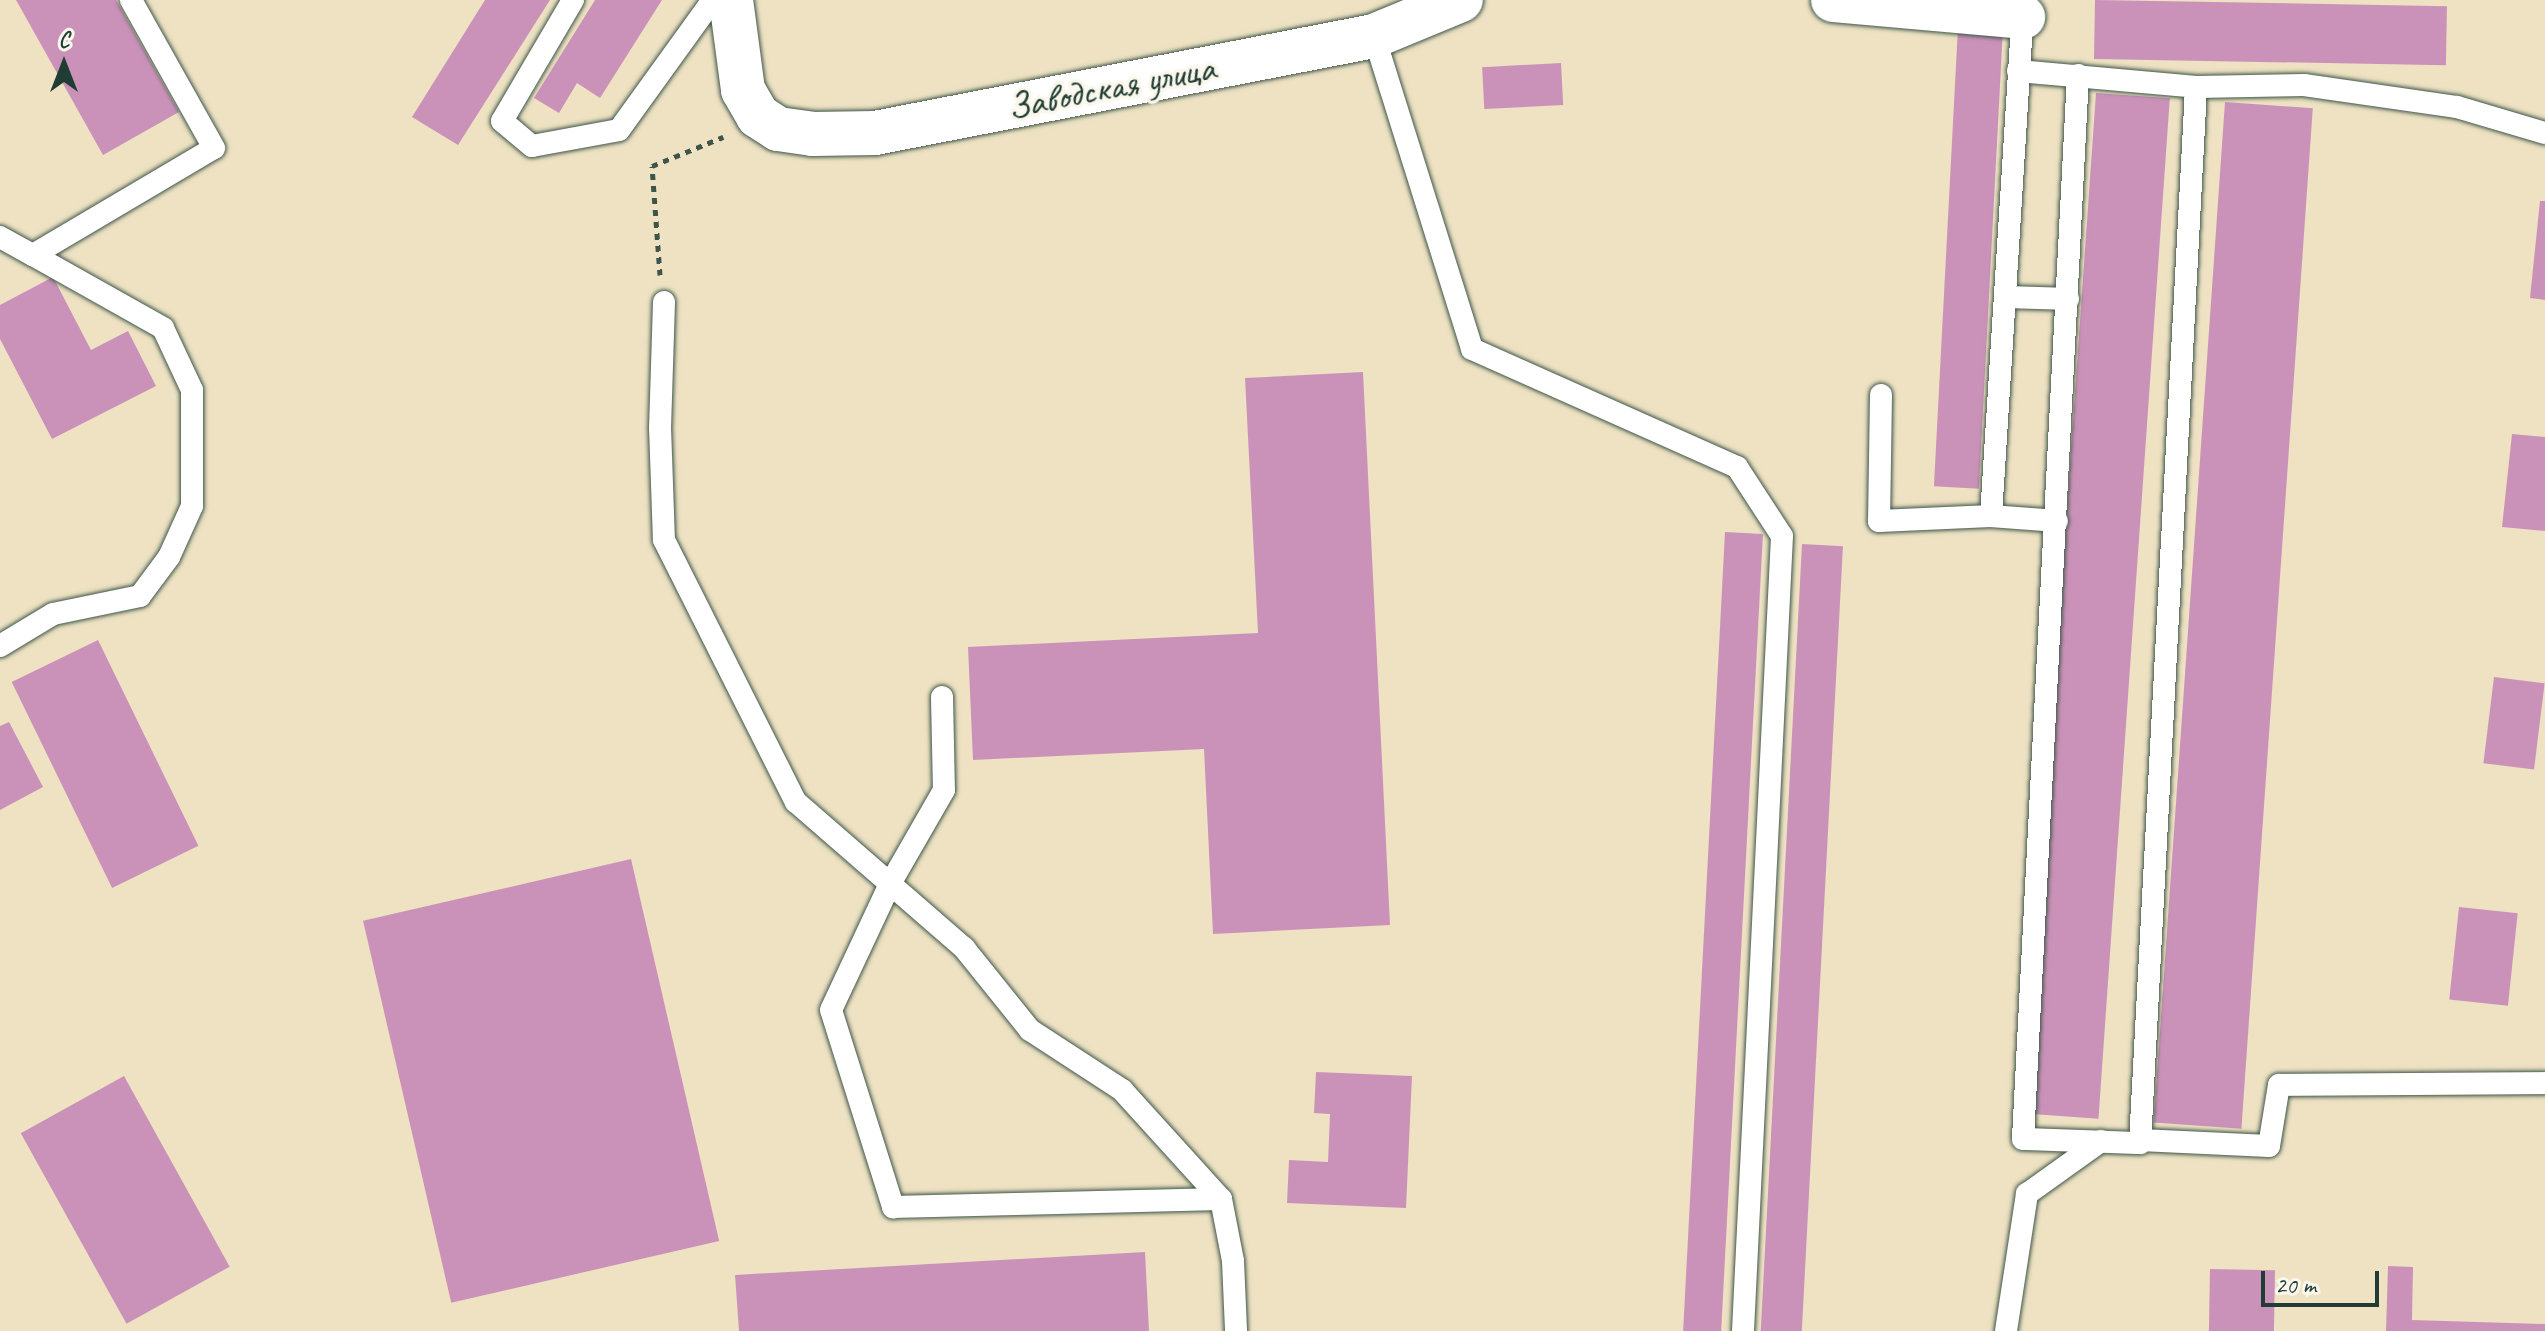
<!DOCTYPE html>
<html>
<head>
<meta charset="utf-8">
<style>
	body { margin:0 }
	#map { position:relative; width:2545px; height:1331px; overflow:hidden; background:#eee2c3; font-family:Caveat,sans-serif }
	div>[style] { position:absolute }
	.building>* { inset:0; background:#cb92b9; transform-origin:0 0 }
	.path>* { height:5px; margin-top:-2.5px; transform-origin:0; background:repeating-linear-gradient(90deg,#3e5649 0 6px,transparent 0 12px) }
	.roads { filter:drop-shadow(0 0 2px #3e5649) drop-shadow(0 0 2px #3e5649) }
	.service>* { height:22px; margin:-11px; padding:0 11px; transform-origin:11px; border-radius:11px; background:#fff }
	.minor>* { height:44px; margin:-22px; padding:0 22px; transform-origin:22px; border-radius:22px; background:#fff }
	span { translate:-50% -50%; white-space:nowrap; text-align:center; line-height:1.15; -webkit-text-stroke:7px #fbf7ec; paint-order:stroke }
	.street-label { font-size:38px; color:#1f3d34 }
	.north { position:absolute; left:24px; top:24px; width:80px; height:80px; -webkit-text-stroke:6px #fbf7ec; paint-order:stroke; rotate:0deg; font-size:22px; font-weight:700; line-height:32px; text-align:center; color:#1f3d34 }
	.north::after { content:''; display:block; margin:auto; width:28px; height:36px; background:#1f3d34; clip-path:polygon(50% 0,100% 100%,50% 72%,0 100%) }
	.scale { position:absolute; left:2261px; top:1271px; width:118px; height:36px; box-sizing:border-box; border:4px solid #1f3d34; border-top:0; padding-left:10px; font-size:24px; line-height:28px; white-space:nowrap; color:#1f3d34; -webkit-text-stroke:6px #fbf7ec; paint-order:stroke }
</style>
</head>
<body>
<div id="map">
	<div class="building">
		<i style="clip-path:polygon(16px 0,116px 0,179px 112px,103px 155px)"></i>
		<i style="clip-path:polygon(485px 0,550px 0,458px 145px,412px 117px)"></i>
		<i style="clip-path:polygon(595px 0,662px 0,600px 98px,577px 83px,559px 113px,534px 98px)"></i>
		<i style="left:2095px;top:0;width:352px;height:59px;rotate:1deg"></i>
		<i style="left:1958px;top:27px;width:45px;height:460px;rotate:3deg"></i>
		<i style="left:1561px;top:63px;width:42px;height:79px;rotate:87deg"></i>
		<i style="left:2096px;top:93px;width:74px;height:1023px;rotate:4deg"></i>
		<i style="left:2225px;top:102px;width:88px;height:1023px;rotate:4deg"></i>
		<i style="clip-path:polygon(2540px 201px,2545px 201px,2545px 300px,2530px 298px)"></i>
		<i style="clip-path:polygon(53px 277px,91px 350px,128px 331px,156px 386px,52px 439px,0 339px,0 305px)"></i>
		<i style="clip-path:polygon(1363px 372px,1390px 925px,1213px 934px,1204px 749px,973px 760px,968px 647px,1258px 633px,1245px 378px)"></i>
		<i style="clip-path:polygon(2512px 434px,2545px 437px,2545px 531px,2502px 527px)"></i>
		<i style="left:1725px;top:532px;width:38px;height:800px;rotate:3deg"></i>
		<i style="left:1802px;top:544px;width:41px;height:788px;rotate:3deg"></i>
		<i style="left:98px;top:640px;width:229px;height:96px;rotate:64deg"></i>
		<i style="left:2494px;top:677px;width:51px;height:87px;rotate:7deg"></i>
		<i style="clip-path:polygon(9px 722px,43px 787px,0 810px,0 726px)"></i>
		<i style="left:631px;top:859px;width:392px;height:275px;rotate:77deg"></i>
		<i style="left:2459px;top:907px;width:59px;height:93px;rotate:6deg"></i>
		<i style="clip-path:polygon(1316px 1072px,1412px 1076px,1406px 1208px,1287px 1203px,1289px 1160px,1328px 1162px,1330px 1114px,1314px 1113px)"></i>
		<i style="left:124px;top:1076px;width:218px;height:118px;rotate:61deg"></i>
		<i style="clip-path:polygon(1145px 1252px,1149px 1331px,739px 1331px,735px 1275px)"></i>
		<i style="clip-path:polygon(2388px 1266px,2413px 1267px,2412px 1320px,2545px 1324px,2545px 1331px,2386px 1331px)"></i>
		<i style="left:2210px;top:1269px;width:65px;height:62px;rotate:1deg"></i>
	</div>
	<div class="path">
		<i style="left:660px;top:275px;width:109px;rotate:-94.2deg"></i>
		<i style="left:652px;top:166px;width:77px;rotate:-22.2deg"></i>
	</div>
	<div class="roads">
		<div class="service">
			<i style="left:573px;top:0;width:140px;rotate:120.4deg"></i>
			<i style="left:502px;top:121px;width:39px;rotate:40deg"></i>
			<i style="left:532px;top:146px;width:88px;rotate:-10.4deg"></i>
			<i style="left:619px;top:130px;width:154px;rotate:-54.2deg"></i>
			<i style="left:709px;top:5px;width:12px;rotate:-24deg"></i>
			<i style="left:1374px;top:36px;width:328px;rotate:72.6deg"></i>
			<i style="left:1472px;top:349px;width:290px;rotate:24deg"></i>
			<i style="left:1737px;top:467px;width:82px;rotate:56.9deg"></i>
			<i style="left:1782px;top:536px;width:796px;rotate:92.81deg"></i>
			<i style="left:2018px;top:71px;width:179px;rotate:5.1deg"></i>
			<i style="left:2196px;top:87px;width:108px;rotate:-1.1deg"></i>
			<i style="left:2304px;top:85px;width:155px;rotate:8.2deg"></i>
			<i style="left:2457px;top:107px;width:92px;rotate:16.5deg"></i>
			<i style="left:2078px;top:75px;width:1065px;rotate:92.96deg"></i>
			<i style="left:2023px;top:1139px;width:117px;rotate:2deg"></i>
			<i style="left:2140px;top:1143px;width:1057px;rotate:-86.96deg"></i>
			<i style="left:0;top:237px;width:38px;rotate:29deg"></i>
			<i style="left:33px;top:255px;width:210px;rotate:-30.6deg"></i>
			<i style="left:214px;top:148px;width:170px;rotate:-119.3deg"></i>
			<i style="left:2008px;top:297px;width:60px;rotate:1.9deg"></i>
			<i style="left:664px;top:302px;width:125px;rotate:91.8deg"></i>
			<i style="left:660px;top:427px;width:113px;rotate:88deg"></i>
			<i style="left:664px;top:540px;width:293px;rotate:63.3deg"></i>
			<i style="left:796px;top:802px;width:223px;rotate:41deg"></i>
			<i style="left:964px;top:948px;width:105px;rotate:51.2deg"></i>
			<i style="left:1030px;top:1030px;width:110px;rotate:33.1deg"></i>
			<i style="left:1122px;top:1090px;width:147px;rotate:47.8deg"></i>
			<i style="left:1221px;top:1199px;width:63px;rotate:79deg"></i>
			<i style="left:1233px;top:1261px;width:70px;rotate:87.5deg"></i>
			<i style="left:1881px;top:395px;width:126px;rotate:90.9deg"></i>
			<i style="left:1879px;top:521px;width:112px;rotate:-2.6deg"></i>
			<i style="left:1991px;top:516px;width:508px;rotate:-86.39deg"></i>
			<i style="left:1991px;top:516px;width:66px;rotate:4.3deg"></i>
			<i style="left:0;top:646px;width:62px;rotate:-31.1deg"></i>
			<i style="left:53px;top:614px;width:89px;rotate:-11.7deg"></i>
			<i style="left:140px;top:596px;width:49px;rotate:-53.4deg"></i>
			<i style="left:169px;top:557px;width:56px;rotate:-65.7deg"></i>
			<i style="left:192px;top:506px;width:116px;rotate:-90deg"></i>
			<i style="left:192px;top:390px;width:68px;rotate:-115.1deg"></i>
			<i style="left:163px;top:328px;width:149px;rotate:-150.7deg"></i>
			<i style="left:942px;top:697px;width:93px;rotate:88.8deg"></i>
			<i style="left:944px;top:790px;width:108px;rotate:119.9deg"></i>
			<i style="left:890px;top:884px;width:139px;rotate:115.1deg"></i>
			<i style="left:831px;top:1010px;width:207px;rotate:72.5deg"></i>
			<i style="left:893px;top:1207px;width:328px;rotate:-1.4deg"></i>
			<i style="left:2140px;top:1140px;width:129px;rotate:2.7deg"></i>
			<i style="left:2269px;top:1146px;width:62px;rotate:-80.7deg"></i>
			<i style="left:2279px;top:1085px;width:266px;rotate:-0.4deg"></i>
			<i style="left:2006px;top:1331px;width:139px;rotate:-81.3deg"></i>
			<i style="left:2027px;top:1194px;width:91px;rotate:-35.6deg"></i>
		</div>
		<div class="minor">
			<i style="left:731px;top:0;width:91px;rotate:82.4deg"></i>
			<i style="left:743px;top:90px;width:30px;rotate:60deg"></i>
			<i style="left:758px;top:116px;width:24px;rotate:33deg"></i>
			<i style="left:778px;top:129px;width:35px;rotate:8deg"></i>
			<i style="left:813px;top:134px;width:62px;rotate:-0.9deg"></i>
			<i style="left:875px;top:133px;width:508px;rotate:-11deg"></i>
			<i style="left:1374px;top:36px;width:94px;rotate:-22.5deg"></i>
			<i style="left:1833px;top:0;width:191px;rotate:5.1deg"></i>
		</div>
	</div>
	<div class="street-label">
		<span style="left:1111px;top:87px;rotate:-11deg">Заводская улица</span>
	</div>
	<div class="north">С</div>
	<div class="scale">20 m</div>
</div>
</body>
</html>
